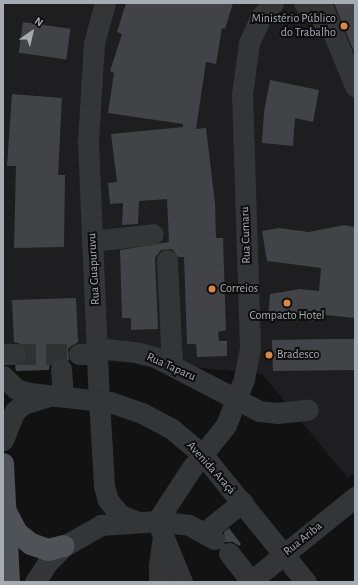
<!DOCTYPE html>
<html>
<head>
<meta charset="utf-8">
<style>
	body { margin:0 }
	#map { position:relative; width:358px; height:585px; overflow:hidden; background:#121213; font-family:"Alegreya Sans",sans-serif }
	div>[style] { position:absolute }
	.built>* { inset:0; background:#1e1e20 }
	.building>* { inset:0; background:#414346; transform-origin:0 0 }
	.minor-tunnel>* { height:21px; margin-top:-10.5px; transform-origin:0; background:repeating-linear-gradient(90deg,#2f3133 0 21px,transparent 0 31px) }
	.minor>* { height:21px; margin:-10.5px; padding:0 10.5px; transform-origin:10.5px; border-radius:10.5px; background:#333537 }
	.major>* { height:22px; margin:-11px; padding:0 11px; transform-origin:11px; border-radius:11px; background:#4f5256 }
	.dots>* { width:11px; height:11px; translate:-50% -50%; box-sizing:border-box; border:2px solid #0d0d0e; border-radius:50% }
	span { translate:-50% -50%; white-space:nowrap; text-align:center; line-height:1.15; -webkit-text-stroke:4px #0d0d0e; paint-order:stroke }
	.poi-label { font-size:12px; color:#a5acb2 }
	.right { translate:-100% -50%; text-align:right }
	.left { translate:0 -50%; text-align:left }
	.street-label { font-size:12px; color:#a5acb2 }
	.frame { position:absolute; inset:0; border:4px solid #a5acb2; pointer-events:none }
	.north { position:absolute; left:12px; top:12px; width:40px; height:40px; -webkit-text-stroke:3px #0d0d0e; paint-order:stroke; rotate:34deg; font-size:11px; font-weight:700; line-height:16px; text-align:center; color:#a5acb2 }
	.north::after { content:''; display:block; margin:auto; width:14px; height:18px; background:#a5acb2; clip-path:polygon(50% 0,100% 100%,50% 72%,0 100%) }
</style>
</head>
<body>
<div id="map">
	<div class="built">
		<i style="clip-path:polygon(3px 3px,355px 3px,355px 472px,348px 478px,262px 374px,172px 365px,3px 355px)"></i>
	</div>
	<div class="building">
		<i style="clip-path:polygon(126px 3px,233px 3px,225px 29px,222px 28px,216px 64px,206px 62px,196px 129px,206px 128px,215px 203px,216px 238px,223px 238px,226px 330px,218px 332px,219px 341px,227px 341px,227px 356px,197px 357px,196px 344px,187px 344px,184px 257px,178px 257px,172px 249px,161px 250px,155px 258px,158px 329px,131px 330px,131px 318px,122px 318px,120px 250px,169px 242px,167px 199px,139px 201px,138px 224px,122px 225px,123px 203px,110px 204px,108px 183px,117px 182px,111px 134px,183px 127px,183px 124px,108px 113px,114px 73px,110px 71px,122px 34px,117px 32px)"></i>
		<i style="clip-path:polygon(334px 3px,355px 3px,355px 54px)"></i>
		<i style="left:23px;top:22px;width:48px;height:31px;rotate:8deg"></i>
		<i style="clip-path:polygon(270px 80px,319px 90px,313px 122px,295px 118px,293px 146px,262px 143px,264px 112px)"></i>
		<i style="clip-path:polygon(12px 94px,62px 98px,58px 175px,65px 175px,64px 247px,14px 248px,16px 166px,7px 166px)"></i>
		<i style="clip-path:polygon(344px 225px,355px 227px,355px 318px,317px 314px,316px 321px,268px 319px,270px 294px,300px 289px,319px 291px,321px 268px,267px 261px,262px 231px,279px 228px,309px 232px)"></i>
		<i style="clip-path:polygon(76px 298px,78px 342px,68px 348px,69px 361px,60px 357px,50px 363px,49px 370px,16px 371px,15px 366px,25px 360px,27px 354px,21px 344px,14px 342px,12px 300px)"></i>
		<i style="clip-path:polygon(327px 339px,355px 339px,355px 370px,273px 371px,272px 340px)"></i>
		<i style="clip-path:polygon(229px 528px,241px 544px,239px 546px,233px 542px,225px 542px,224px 532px)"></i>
	</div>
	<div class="minor-tunnel">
		<i style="left:15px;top:354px;width:64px"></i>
	</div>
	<div class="minor">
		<i style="left:105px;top:3px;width:41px;rotate:105.4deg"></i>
		<i style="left:94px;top:43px;width:98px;rotate:93.5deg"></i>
		<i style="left:88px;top:141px;width:258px;rotate:87.6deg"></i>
		<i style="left:99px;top:399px;width:87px;rotate:86.7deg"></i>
		<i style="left:104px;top:486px;width:15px;rotate:74deg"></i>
		<i style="left:108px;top:500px;width:19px;rotate:51deg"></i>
		<i style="left:120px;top:515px;width:17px;rotate:21deg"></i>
		<i style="left:304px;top:3px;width:21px;rotate:41deg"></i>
		<i style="left:320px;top:17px;width:11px;rotate:56deg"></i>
		<i style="left:321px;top:3px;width:90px;rotate:67.7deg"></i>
		<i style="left:92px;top:241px;width:61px;rotate:-6.5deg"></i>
		<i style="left:167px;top:260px;width:105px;rotate:87.3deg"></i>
		<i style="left:98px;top:348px;width:37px;rotate:6deg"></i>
		<i style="left:135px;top:352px;width:21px;rotate:14deg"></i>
		<i style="left:155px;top:357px;width:117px;rotate:27.4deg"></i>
		<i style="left:259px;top:411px;width:18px;rotate:6deg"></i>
		<i style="left:277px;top:413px;width:31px;rotate:-6deg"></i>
		<i style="left:3px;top:354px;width:12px"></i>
		<i style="left:79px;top:354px;width:19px"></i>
		<i style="left:61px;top:369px;width:26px;rotate:86deg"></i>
		<i style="left:3px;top:376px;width:18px;rotate:45deg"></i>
		<i style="left:16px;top:389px;width:14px;rotate:17deg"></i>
		<i style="left:29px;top:393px;width:81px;rotate:6.3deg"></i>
		<i style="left:110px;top:402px;width:34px;rotate:19deg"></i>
		<i style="left:142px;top:413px;width:34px;rotate:28deg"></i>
		<i style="left:172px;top:429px;width:40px;rotate:40deg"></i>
		<i style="left:203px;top:455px;width:164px;rotate:51deg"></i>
		<i style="left:3px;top:440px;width:31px;rotate:-68deg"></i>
		<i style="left:15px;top:411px;width:11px;rotate:-41deg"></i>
		<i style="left:23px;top:404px;width:24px;rotate:-17deg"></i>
		<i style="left:157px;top:521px;width:62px;rotate:-56.8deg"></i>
		<i style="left:191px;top:469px;width:56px;rotate:-51.5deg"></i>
		<i style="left:226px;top:425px;width:49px;rotate:-68.6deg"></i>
		<i style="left:244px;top:379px;width:33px;rotate:-79deg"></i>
		<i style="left:250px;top:347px;width:253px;rotate:-91.8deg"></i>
		<i style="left:242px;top:94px;width:51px;rotate:-82.2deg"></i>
		<i style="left:249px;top:43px;width:27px;rotate:-66deg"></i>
		<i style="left:260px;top:18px;width:20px;rotate:-49deg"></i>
		<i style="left:157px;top:521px;width:66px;rotate:67.7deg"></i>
		<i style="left:205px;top:532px;width:48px;rotate:-39deg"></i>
		<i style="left:229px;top:553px;width:37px;rotate:52deg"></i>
		<i style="left:251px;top:581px;width:134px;rotate:-38.9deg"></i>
		<i style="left:35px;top:582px;width:24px;rotate:-57deg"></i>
		<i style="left:48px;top:562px;width:23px;rotate:-45deg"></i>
		<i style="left:64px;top:546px;width:43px;rotate:-29.6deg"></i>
		<i style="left:101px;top:525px;width:56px;rotate:-4.1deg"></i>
		<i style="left:157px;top:521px;width:32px;rotate:7deg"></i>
		<i style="left:189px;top:525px;width:29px;rotate:29deg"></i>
		<i style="left:159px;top:582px;width:17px;rotate:-90deg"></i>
		<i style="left:159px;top:565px;width:29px;rotate:-82deg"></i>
	</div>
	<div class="major">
		<i style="left:3px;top:464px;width:118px;rotate:87.1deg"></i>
		<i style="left:6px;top:512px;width:24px;rotate:62deg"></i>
		<i style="left:17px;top:533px;width:18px;rotate:38deg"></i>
		<i style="left:31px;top:544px;width:18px;rotate:19deg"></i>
		<i style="left:48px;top:550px;width:16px;rotate:-14deg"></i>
	</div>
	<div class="dots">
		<i style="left:344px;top:26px;background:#db8741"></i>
		<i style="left:212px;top:289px;background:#db8741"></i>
		<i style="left:287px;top:303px;background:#db8741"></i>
		<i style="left:269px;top:355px;background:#db8741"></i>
	</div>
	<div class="poi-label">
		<span class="right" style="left:336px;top:26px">Ministério Público<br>do Trabalho</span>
		<span class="left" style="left:220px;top:289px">Correios</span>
		<span style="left:287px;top:316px">Compacto Hotel</span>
		<span class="left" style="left:277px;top:355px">Bradesco</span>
	</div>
	<div class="street-label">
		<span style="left:246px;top:235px;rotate:-92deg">Rua Cumaru</span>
		<span style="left:94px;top:269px;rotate:-93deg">Rua Guapuruvu</span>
		<span style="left:171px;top:367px;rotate:24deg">Rua Taparu</span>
		<span style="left:211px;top:468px;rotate:48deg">Avenida Araçá</span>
		<span style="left:303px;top:539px;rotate:-39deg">Rua Ariba</span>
	</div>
	<div class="frame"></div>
	<div class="north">N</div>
</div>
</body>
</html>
